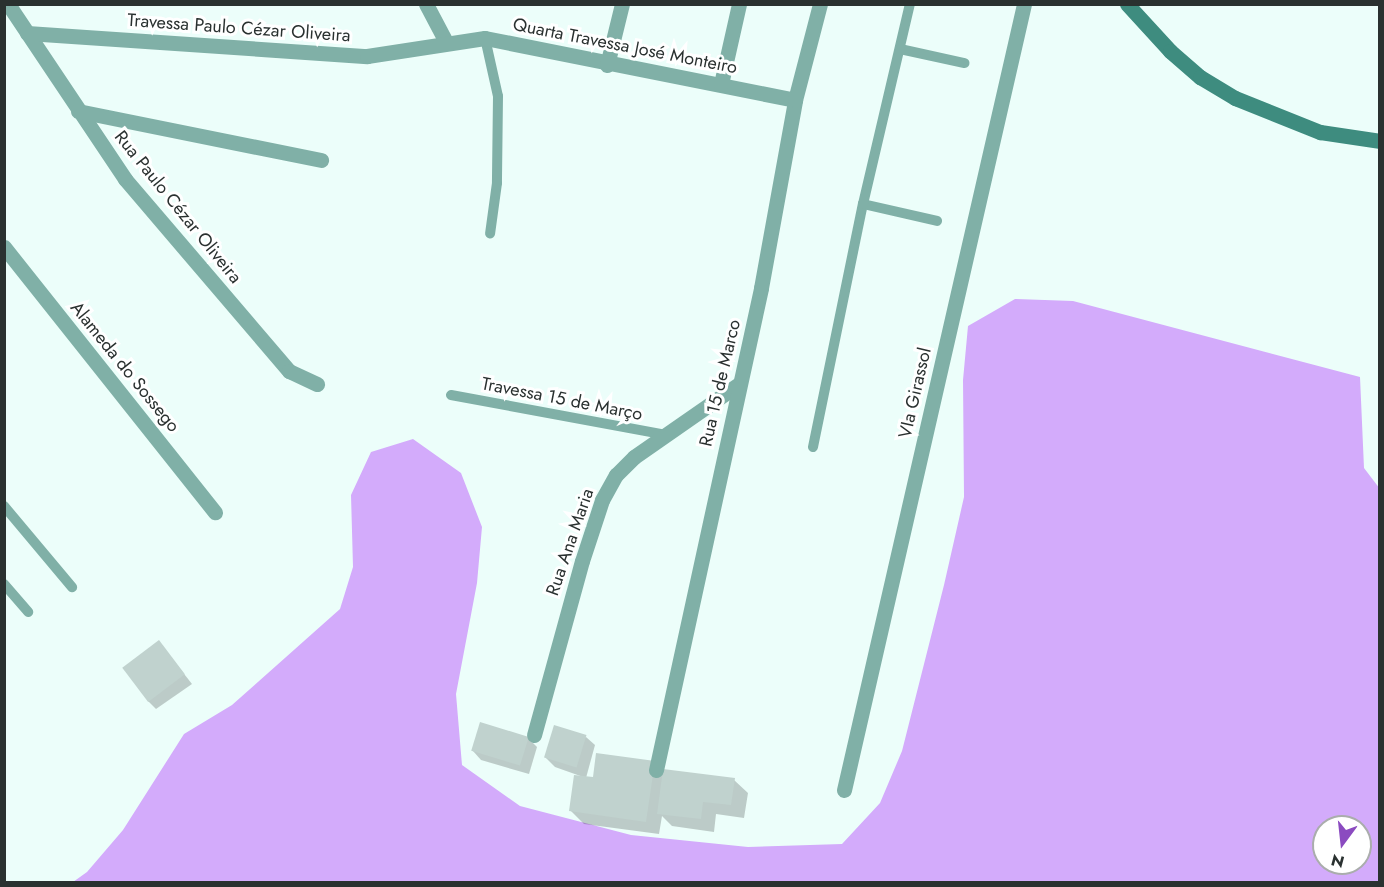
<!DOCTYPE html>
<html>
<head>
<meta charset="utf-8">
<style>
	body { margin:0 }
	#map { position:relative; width:1384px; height:887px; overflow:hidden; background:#ecfefa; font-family:Jost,sans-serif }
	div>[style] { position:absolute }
	.forest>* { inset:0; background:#d3abfb }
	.shadow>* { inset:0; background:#0003 }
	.building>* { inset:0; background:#c0d2ce; transform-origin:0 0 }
	.service>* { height:10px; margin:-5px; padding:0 5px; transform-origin:5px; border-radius:5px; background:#80b0a7 }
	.minor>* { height:15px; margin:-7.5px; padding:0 7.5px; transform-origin:7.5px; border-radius:7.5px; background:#80b0a7 }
	.secondary>* { height:15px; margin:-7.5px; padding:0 7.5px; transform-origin:7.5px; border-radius:7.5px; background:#3e8c7f }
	span { translate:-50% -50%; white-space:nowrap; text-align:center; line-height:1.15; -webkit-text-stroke:6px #fff; paint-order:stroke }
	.street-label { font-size:18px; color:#2a3130 }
	.frame { position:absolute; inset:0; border:6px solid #2a3130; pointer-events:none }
	.north { position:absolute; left:1312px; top:815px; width:60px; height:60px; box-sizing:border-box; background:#fff; border:2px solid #aaadac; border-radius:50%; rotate:195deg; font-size:16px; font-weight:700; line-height:24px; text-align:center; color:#2a3130 }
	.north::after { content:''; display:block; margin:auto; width:21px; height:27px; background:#8b4bc0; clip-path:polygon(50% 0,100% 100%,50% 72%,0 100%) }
</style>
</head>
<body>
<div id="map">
	<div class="forest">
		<i style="clip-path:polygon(evenodd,1015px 299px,1073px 301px,1360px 377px,1364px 468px,1380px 489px,1379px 882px,73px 882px,87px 872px,123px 830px,184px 734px,232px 705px,340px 609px,353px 567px,351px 495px,371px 452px,413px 439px,461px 473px,482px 527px,477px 583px,456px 694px,462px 765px,520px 806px,631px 835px,748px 847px,842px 844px,880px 803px,902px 751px,944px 585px,964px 497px,963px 380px,968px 326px,1015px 299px,1324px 827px,1360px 827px,1360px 863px,1324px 863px,1324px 827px)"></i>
	</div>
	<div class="shadow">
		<i style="clip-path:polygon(159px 642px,192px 684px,156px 709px,148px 701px)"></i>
		<i style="clip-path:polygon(586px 737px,595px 745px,586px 778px,555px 767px,546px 758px)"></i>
		<i style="clip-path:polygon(528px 738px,537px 747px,529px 774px,481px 760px,473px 751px)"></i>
		<i style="clip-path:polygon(664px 773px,734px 780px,748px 793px,744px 818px,716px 814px,714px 832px,672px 826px,662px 816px,659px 834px,584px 824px,570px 810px,594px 779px)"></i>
	</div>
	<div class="building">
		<i style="left:159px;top:640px;width:43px;height:46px;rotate:53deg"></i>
		<i style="left:480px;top:722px;width:51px;height:30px;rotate:17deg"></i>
		<i style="left:554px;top:725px;width:34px;height:34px;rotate:17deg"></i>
		<i style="clip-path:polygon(596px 753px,655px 761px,646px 822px,569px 811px,574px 775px,593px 777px)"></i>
		<i style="clip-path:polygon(663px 769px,735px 778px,731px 805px,703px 802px,701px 819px,657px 814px)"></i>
	</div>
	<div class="service">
		<i style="left:485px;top:38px;width:59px;rotate:77.4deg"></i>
		<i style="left:498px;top:96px;width:87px;rotate:90.7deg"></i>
		<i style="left:497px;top:183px;width:51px;rotate:97.8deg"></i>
		<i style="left:900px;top:49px;width:66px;rotate:12.3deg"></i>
		<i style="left:863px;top:204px;width:76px;rotate:12.9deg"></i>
		<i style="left:451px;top:395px;width:220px;rotate:10.5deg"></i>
		<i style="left:813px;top:447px;width:248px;rotate:-78.4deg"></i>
		<i style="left:863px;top:204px;width:205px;rotate:-76.8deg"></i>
		<i style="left:4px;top:506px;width:106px;rotate:50deg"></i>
		<i style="left:4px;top:584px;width:37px;rotate:49deg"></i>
	</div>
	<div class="minor">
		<i style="left:8px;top:4px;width:211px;rotate:56.2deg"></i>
		<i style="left:125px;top:179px;width:253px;rotate:49.5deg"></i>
		<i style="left:289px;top:371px;width:31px;rotate:25deg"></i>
		<i style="left:426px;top:4px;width:43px;rotate:62.2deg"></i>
		<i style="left:27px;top:33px;width:341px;rotate:3.9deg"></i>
		<i style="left:367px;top:56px;width:119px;rotate:-8.7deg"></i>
		<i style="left:485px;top:38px;width:316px;rotate:11.3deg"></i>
		<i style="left:607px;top:65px;width:63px;rotate:-76.2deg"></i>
		<i style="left:721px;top:84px;width:82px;rotate:-77.3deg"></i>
		<i style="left:78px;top:111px;width:248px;rotate:11.4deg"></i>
		<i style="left:4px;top:247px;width:339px;rotate:51.5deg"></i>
		<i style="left:534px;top:735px;width:180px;rotate:-74.6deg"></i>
		<i style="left:582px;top:561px;width:64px;rotate:-71.8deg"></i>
		<i style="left:602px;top:500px;width:29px;rotate:-61deg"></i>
		<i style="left:616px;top:475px;width:25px;rotate:-45deg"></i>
		<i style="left:634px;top:457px;width:128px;rotate:-34.8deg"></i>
		<i style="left:656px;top:770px;width:493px;rotate:-77.7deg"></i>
		<i style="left:761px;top:288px;width:191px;rotate:-79.7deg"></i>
		<i style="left:795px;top:100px;width:99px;rotate:-75.4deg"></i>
		<i style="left:844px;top:790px;width:806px;rotate:-77.1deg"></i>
	</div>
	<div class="secondary">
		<i style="left:1127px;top:4px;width:64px;rotate:47.5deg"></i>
		<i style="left:1170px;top:51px;width:40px;rotate:41deg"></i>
		<i style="left:1200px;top:77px;width:41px;rotate:31deg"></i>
		<i style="left:1235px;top:98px;width:92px;rotate:21.8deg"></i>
		<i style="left:1320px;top:132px;width:61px;rotate:8.5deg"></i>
	</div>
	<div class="street-label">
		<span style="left:239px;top:28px;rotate:4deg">Travessa Paulo Cézar Oliveira</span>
		<span style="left:625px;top:46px;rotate:11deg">Quarta Travessa José Monteiro</span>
		<span style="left:178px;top:207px;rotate:51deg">Rua Paulo Cézar Oliveira</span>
		<span style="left:125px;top:367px;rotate:51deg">Alameda do Sossego</span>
		<span style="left:720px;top:383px;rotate:-77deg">Rua 15 de Marco</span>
		<span style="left:915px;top:393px;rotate:-77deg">VIa Girassol</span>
		<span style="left:562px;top:399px;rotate:11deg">Travessa 15 de Março</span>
		<span style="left:570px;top:542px;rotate:-71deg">Rua Ana Maria</span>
	</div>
	<div class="frame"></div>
	<div class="north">N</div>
</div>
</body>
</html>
